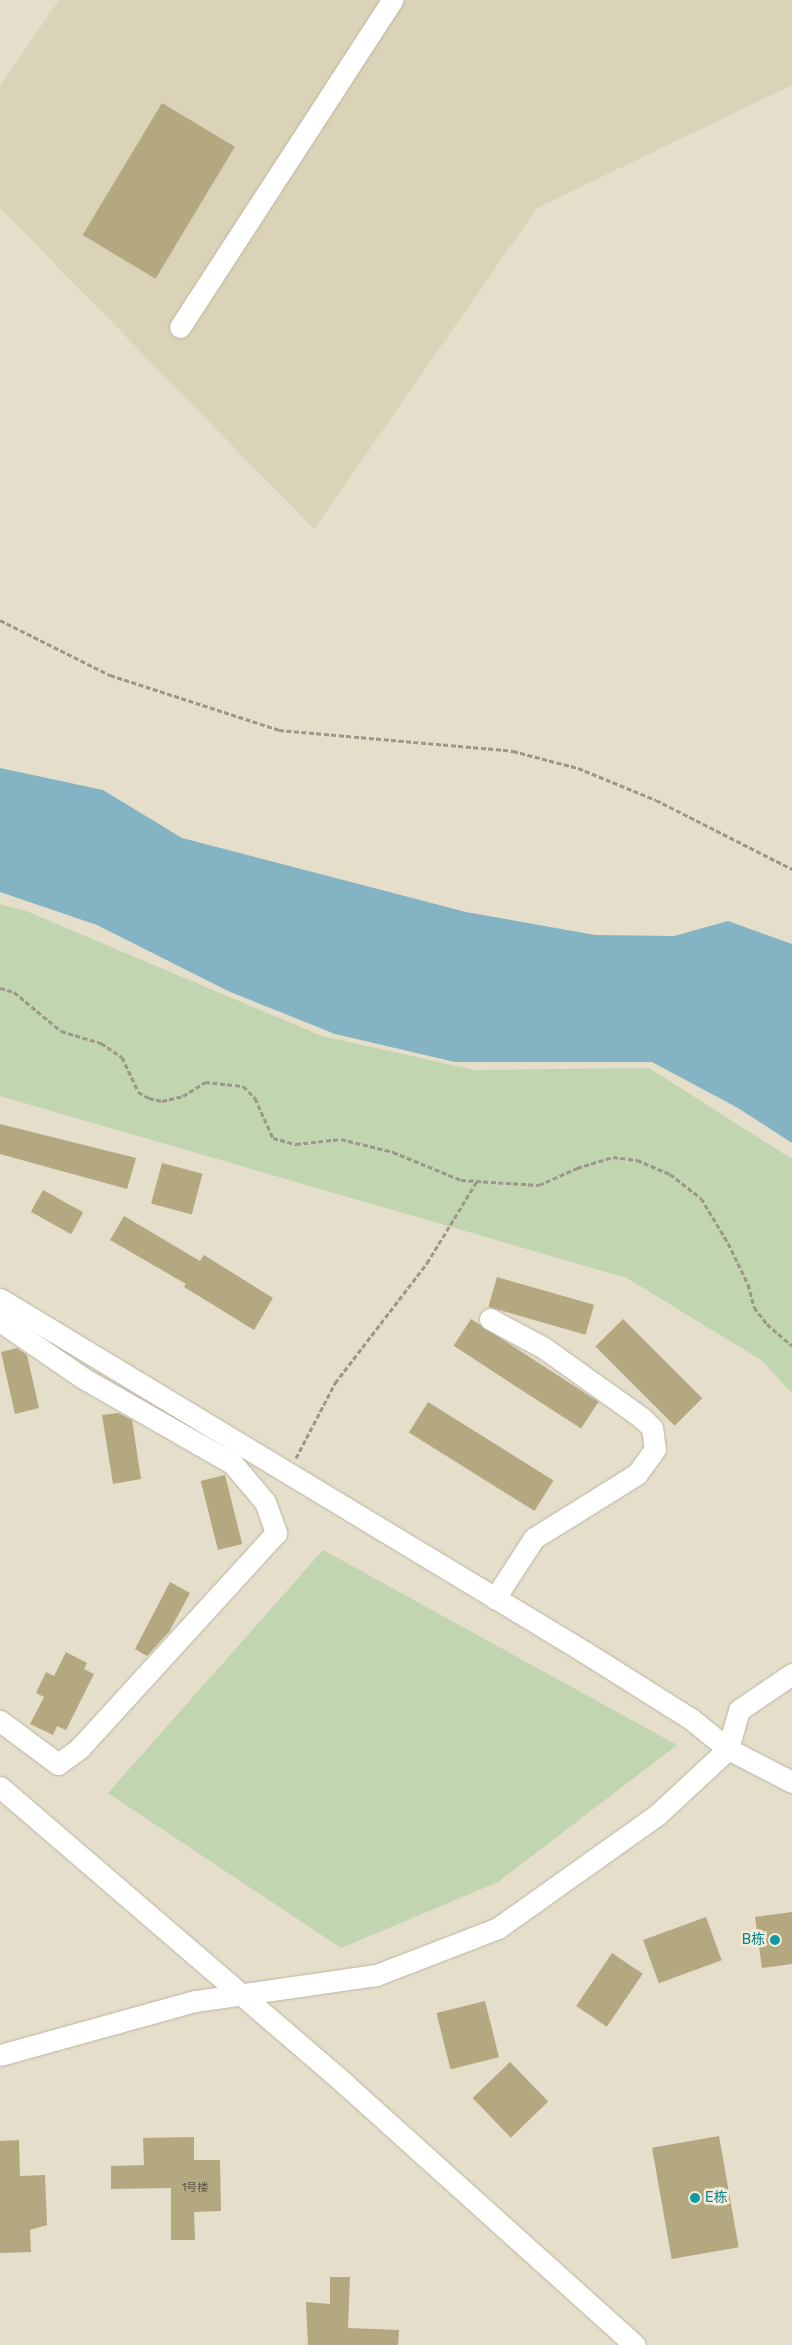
<!DOCTYPE html>
<html>
<head>
<meta charset="utf-8">
<style>
	body { margin:0 }
	#map { position:relative; width:792px; height:2345px; overflow:hidden; background:#e4deca; font-family:Rubik,"Noto Sans SC",sans-serif }
	div>[style] { position:absolute }
	.built>* { inset:0; background:#dbd3b7 }
	.green>* { inset:0; background:#c0d5b0 }
	.water>* { inset:0; background:#84b4c3 }
	.building>* { inset:0; background:#b4a881; transform-origin:0 0 }
	.path>* { height:3px; margin-top:-1.5px; transform-origin:0; background:repeating-linear-gradient(90deg,#9c9889 0 5px,transparent 0 7.5px) }
	.roads { filter:drop-shadow(0 0 1px #b9b3a0) drop-shadow(0 0 1px #b9b3a0) }
	.minor>* { height:21px; margin:-10.5px; padding:0 10.5px; transform-origin:10.5px; border-radius:10.5px; background:#fff }
	.dots>* { width:14px; height:14px; translate:-50% -50%; box-sizing:border-box; border:2px solid #f2ebd7; border-radius:50% }
	span { translate:-50% -50%; white-space:nowrap; text-align:center; line-height:1.15; -webkit-text-stroke:5px #f2ebd7; paint-order:stroke }
	.number-label { font-size:11px; color:#5c5747 }
	.number-label span { -webkit-text-stroke-width:0 }
	.culture-label { font-size:14px; color:#0d838f }
	.right { translate:-100% -50%; text-align:right }
	.left { translate:0 -50%; text-align:left }
</style>
</head>
<body>
<div id="map">
	<div class="built">
		<i style="clip-path:polygon(59px 0,792px 0,792px 85px,537px 208px,314px 529px,0 208px,0 86px)"></i>
	</div>
	<div class="green">
		<i style="clip-path:polygon(0 904px,26px 911px,322px 1036px,474px 1070px,649px 1068px,792px 1159px,792px 1393px,761px 1360px,627px 1278px,0 1096px)"></i>
		<i style="clip-path:polygon(323px 1550px,677px 1745px,498px 1882px,341px 1948px,108px 1793px)"></i>
	</div>
	<div class="water">
		<i style="clip-path:polygon(0 768px,103px 790px,182px 838px,466px 912px,595px 935px,674px 936px,728px 921px,792px 944px,792px 1143px,738px 1108px,652px 1062px,455px 1062px,335px 1034px,228px 991px,97px 925px,0 892px)"></i>
	</div>
	<div class="building">
		<i style="left:162px;top:103px;width:85px;height:154px;rotate:31deg"></i>
		<i style="clip-path:polygon(0 1124px,136px 1158px,127px 1189px,0 1154px)"></i>
		<i style="left:162px;top:1163px;width:42px;height:42px;rotate:15deg"></i>
		<i style="left:43px;top:1190px;width:46px;height:25px;rotate:29deg"></i>
		<i style="clip-path:polygon(124px 1216px,200px 1261px,204px 1255px,273px 1298px,254px 1330px,184px 1287px,186px 1284px,110px 1240px)"></i>
		<i style="left:497px;top:1277px;width:101px;height:31px;rotate:16deg"></i>
		<i style="left:471px;top:1319px;width:152px;height:32px;rotate:33deg"></i>
		<i style="left:623px;top:1319px;width:112px;height:39px;rotate:45deg"></i>
		<i style="clip-path:polygon(17px 1348px,27px 1355px,39px 1408px,15px 1414px,1px 1352px)"></i>
		<i style="left:428px;top:1402px;width:148px;height:36px;rotate:32deg"></i>
		<i style="clip-path:polygon(118px 1413px,132px 1420px,141px 1479px,113px 1484px,102px 1415px)"></i>
		<i style="left:225px;top:1475px;width:71px;height:25px;rotate:76deg"></i>
		<i style="clip-path:polygon(170px 1582px,190px 1593px,169px 1632px,147px 1656px,135px 1649px)"></i>
		<i style="clip-path:polygon(66px 1652px,87px 1663px,84px 1669px,94px 1674px,66px 1730px,57px 1726px,53px 1735px,30px 1724px,44px 1697px,36px 1693px,46px 1672px,54px 1676px)"></i>
		<i style="clip-path:polygon(792px 1912px,792px 1964px,762px 1968px,755px 1917px)"></i>
		<i style="left:706px;top:1917px;width:46px;height:67px;rotate:70deg"></i>
		<i style="left:612px;top:1953px;width:37px;height:64px;rotate:34deg"></i>
		<i style="left:485px;top:2001px;width:58px;height:50px;rotate:76deg"></i>
		<i style="left:510px;top:2062px;width:55px;height:52px;rotate:46deg"></i>
		<i style="left:719px;top:2136px;width:113px;height:68px;rotate:80deg"></i>
		<i style="clip-path:polygon(194px 2137px,194px 2160px,220px 2160px,221px 2211px,194px 2212px,195px 2240px,171px 2240px,171px 2188px,111px 2189px,111px 2166px,144px 2165px,143px 2138px)"></i>
		<i style="clip-path:polygon(19px 2140px,20px 2176px,45px 2175px,47px 2225px,30px 2230px,31px 2252px,0 2253px,0 2141px)"></i>
		<i style="clip-path:polygon(330px 2277px,350px 2277px,348px 2328px,399px 2330px,398px 2345px,308px 2345px,306px 2302px,330px 2304px)"></i>
	</div>
	<div class="path">
		<i style="left:0;top:620px;width:123px;rotate:26.6deg"></i>
		<i style="left:110px;top:675px;width:178px;rotate:18deg"></i>
		<i style="left:279px;top:730px;width:235px;rotate:5.1deg"></i>
		<i style="left:513px;top:751px;width:67px;rotate:14.7deg"></i>
		<i style="left:578px;top:768px;width:84px;rotate:22.3deg"></i>
		<i style="left:656px;top:800px;width:153px;rotate:26.9deg"></i>
		<i style="left:0;top:988px;width:15px;rotate:16deg"></i>
		<i style="left:14px;top:992px;width:61px;rotate:39.7deg"></i>
		<i style="left:61px;top:1031px;width:42px;rotate:16.7deg"></i>
		<i style="left:101px;top:1043px;width:25px;rotate:34deg"></i>
		<i style="left:122px;top:1057px;width:38px;rotate:65deg"></i>
		<i style="left:138px;top:1092px;width:13px;rotate:29deg"></i>
		<i style="left:149px;top:1098px;width:13px;rotate:13deg"></i>
		<i style="left:162px;top:1101px;width:22px;rotate:-13deg"></i>
		<i style="left:183px;top:1096px;width:26px;rotate:-32deg"></i>
		<i style="left:205px;top:1082px;width:38px;rotate:6deg"></i>
		<i style="left:243px;top:1086px;width:17px;rotate:45deg"></i>
		<i style="left:255px;top:1098px;width:44px;rotate:65.8deg"></i>
		<i style="left:273px;top:1138px;width:24px;rotate:15deg"></i>
		<i style="left:296px;top:1144px;width:45px;rotate:-6.3deg"></i>
		<i style="left:341px;top:1139px;width:54px;rotate:14deg"></i>
		<i style="left:393px;top:1152px;width:74px;rotate:22.4deg"></i>
		<i style="left:461px;top:1180px;width:78px;rotate:3.7deg"></i>
		<i style="left:539px;top:1185px;width:42px;rotate:-24.1deg"></i>
		<i style="left:577px;top:1168px;width:38px;rotate:-17deg"></i>
		<i style="left:613px;top:1157px;width:24px;rotate:7deg"></i>
		<i style="left:637px;top:1160px;width:36px;rotate:23deg"></i>
		<i style="left:670px;top:1174px;width:39px;rotate:38deg"></i>
		<i style="left:701px;top:1198px;width:52px;rotate:59deg"></i>
		<i style="left:728px;top:1243px;width:46px;rotate:64deg"></i>
		<i style="left:748px;top:1284px;width:24px;rotate:75deg"></i>
		<i style="left:754px;top:1307px;width:21px;rotate:53deg"></i>
		<i style="left:767px;top:1324px;width:33px;rotate:41deg"></i>
		<i style="left:296px;top:1458px;width:85px;rotate:-62.5deg"></i>
		<i style="left:335px;top:1383px;width:151px;rotate:-52.5deg"></i>
		<i style="left:427px;top:1263px;width:96px;rotate:-58.6deg"></i>
	</div>
	<div class="roads">
		<div class="minor">
			<i style="left:180px;top:327px;width:390px;rotate:-57deg"></i>
			<i style="left:0;top:1299px;width:681px;rotate:31.12deg"></i>
			<i style="left:583px;top:1651px;width:128px;rotate:32.2deg"></i>
			<i style="left:691px;top:1719px;width:48px;rotate:39deg"></i>
			<i style="left:728px;top:1749px;width:97px;rotate:137.1deg"></i>
			<i style="left:657px;top:1815px;width:195px;rotate:144.6deg"></i>
			<i style="left:498px;top:1928px;width:131px;rotate:158.9deg"></i>
			<i style="left:376px;top:1975px;width:183px;rotate:171.8deg"></i>
			<i style="left:195px;top:2001px;width:202px;rotate:164.5deg"></i>
			<i style="left:490px;top:1319px;width:61px;rotate:28.2deg"></i>
			<i style="left:544px;top:1348px;width:120px;rotate:35.5deg"></i>
			<i style="left:642px;top:1418px;width:14px;rotate:45deg"></i>
			<i style="left:652px;top:1428px;width:21px;rotate:82deg"></i>
			<i style="left:655px;top:1449px;width:31px;rotate:126deg"></i>
			<i style="left:637px;top:1474px;width:121px;rotate:148.1deg"></i>
			<i style="left:534px;top:1538px;width:72px;rotate:123deg"></i>
			<i style="left:0;top:1321px;width:101px;rotate:34.5deg"></i>
			<i style="left:83px;top:1378px;width:173px;rotate:29.8deg"></i>
			<i style="left:233px;top:1464px;width:50px;rotate:49.9deg"></i>
			<i style="left:265px;top:1502px;width:33px;rotate:70deg"></i>
			<i style="left:276px;top:1533px;width:291px;rotate:132.4deg"></i>
			<i style="left:80px;top:1748px;width:27px;rotate:144deg"></i>
			<i style="left:58px;top:1764px;width:72px;rotate:-143.4deg"></i>
			<i style="left:792px;top:1674px;width:64px;rotate:145.8deg"></i>
			<i style="left:739px;top:1710px;width:41px;rotate:105.8deg"></i>
			<i style="left:728px;top:1749px;width:72px;rotate:27.3deg"></i>
			<i style="left:0;top:1787px;width:455px;rotate:40.7deg"></i>
			<i style="left:345px;top:2084px;width:390px;rotate:42deg"></i>
		</div>
	</div>
	<div class="dots">
		<i style="left:775px;top:1940px;background:#0f9aa8"></i>
		<i style="left:695px;top:2198px;background:#0f9aa8"></i>
	</div>
	<div class="number-label">
		<span style="left:195px;top:2188px">1号楼</span>
	</div>
	<div class="culture-label">
		<span class="right" style="left:765px;top:1940px">B栋</span>
		<span class="left" style="left:705px;top:2198px">E栋</span>
	</div>
</div>
</body>
</html>
